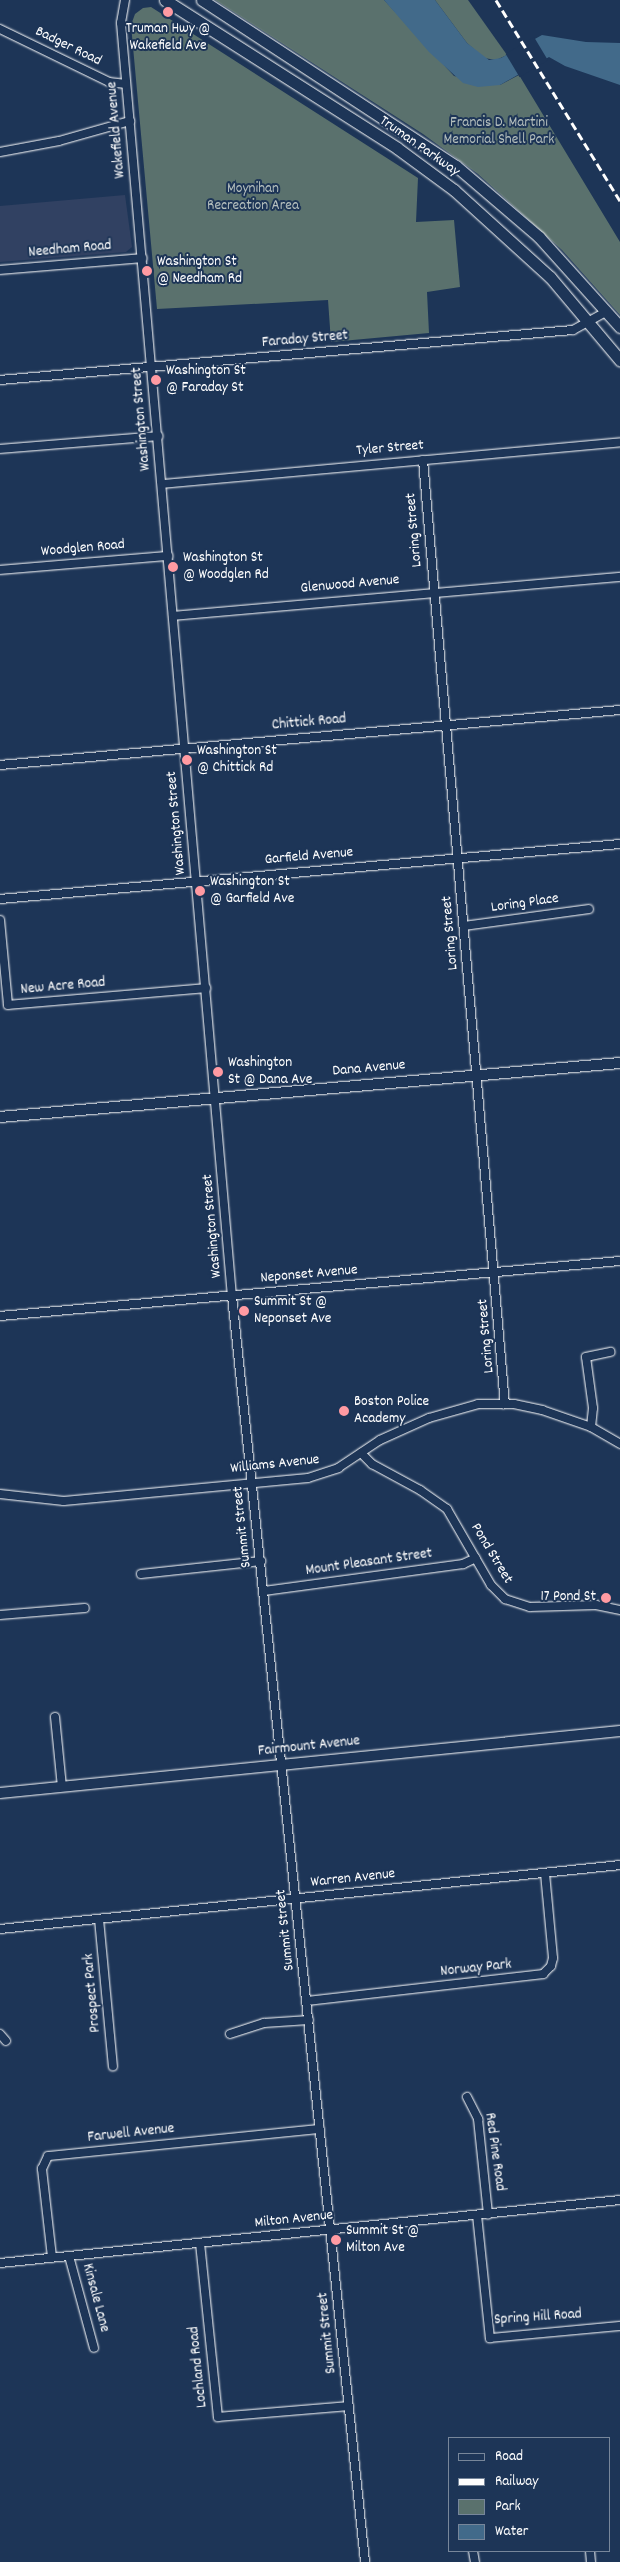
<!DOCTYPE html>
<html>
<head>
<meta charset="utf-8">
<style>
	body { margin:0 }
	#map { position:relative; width:620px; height:2562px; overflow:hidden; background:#1d3557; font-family:Dekko,sans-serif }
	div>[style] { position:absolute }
	.built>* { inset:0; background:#314162 }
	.green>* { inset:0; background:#5a716d }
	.water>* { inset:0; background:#426a8a }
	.pier>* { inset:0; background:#1d3557; transform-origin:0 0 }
	.roads { filter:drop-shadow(0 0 1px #fff) drop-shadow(0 0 1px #fff) }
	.minor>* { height:8px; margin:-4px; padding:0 4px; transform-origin:4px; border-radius:4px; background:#1d3557 }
	.tertiary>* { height:10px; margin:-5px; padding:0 5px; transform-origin:5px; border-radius:5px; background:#1d3557 }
	.secondary>* { height:11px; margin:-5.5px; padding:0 5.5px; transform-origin:5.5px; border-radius:5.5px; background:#1d3557 }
	.rail>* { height:3px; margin-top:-1.5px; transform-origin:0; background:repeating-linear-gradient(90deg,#fff 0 8px,transparent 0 12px) }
	.dots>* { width:14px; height:14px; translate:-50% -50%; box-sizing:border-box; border:2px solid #1d3557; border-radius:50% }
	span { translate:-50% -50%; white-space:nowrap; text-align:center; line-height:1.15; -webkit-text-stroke:4px #1d3557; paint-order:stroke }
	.poi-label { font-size:15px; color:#fff }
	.left { translate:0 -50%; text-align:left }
	.right { translate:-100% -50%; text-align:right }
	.street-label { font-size:15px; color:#fff }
	.park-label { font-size:15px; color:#b5bfbd }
	.legend { position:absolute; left:448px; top:2437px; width:162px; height:115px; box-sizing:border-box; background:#1d3557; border:1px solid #77869a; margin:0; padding:6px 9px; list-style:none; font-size:15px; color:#fff }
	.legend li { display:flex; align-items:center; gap:10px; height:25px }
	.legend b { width:25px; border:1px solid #77869a }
</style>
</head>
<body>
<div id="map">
	<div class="built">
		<i style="clip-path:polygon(125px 195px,132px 247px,126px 252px,0 262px,0 206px)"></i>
	</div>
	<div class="green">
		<i style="clip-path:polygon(215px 0,384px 0,454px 76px,500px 85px,519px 75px,620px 242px,620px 315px,562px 250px,478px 174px,423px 134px)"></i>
		<i style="clip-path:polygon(435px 0,468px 0,507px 55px,496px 60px,484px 58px,467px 43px)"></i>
		<i style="clip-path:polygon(151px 7px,418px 178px,416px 222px,454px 220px,460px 287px,427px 292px,429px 333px,331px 342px,328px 300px,157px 309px,131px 25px,135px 14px,143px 8px)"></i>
	</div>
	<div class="water">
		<i style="clip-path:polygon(384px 0,435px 0,467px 43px,489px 60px,501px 58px,542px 35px,586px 42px,620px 43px,620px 85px,565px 66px,549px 57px,500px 85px,478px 87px,463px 83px,429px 52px)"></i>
	</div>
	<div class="pier">
		<i style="left:534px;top:37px;width:27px;height:33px;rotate:59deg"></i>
	</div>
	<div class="roads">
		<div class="minor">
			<i style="left:125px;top:0;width:23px;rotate:100deg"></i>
			<i style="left:121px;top:23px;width:1278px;rotate:85.02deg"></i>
			<i style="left:232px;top:1296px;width:1273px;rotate:84deg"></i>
			<i style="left:0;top:29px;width:121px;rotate:25.9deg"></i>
			<i style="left:109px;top:82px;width:17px;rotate:7deg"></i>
			<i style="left:0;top:152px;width:60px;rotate:-10.6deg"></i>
			<i style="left:59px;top:141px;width:74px;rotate:-15.7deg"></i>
			<i style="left:0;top:270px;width:143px;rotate:-4.8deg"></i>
			<i style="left:0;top:380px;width:575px;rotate:-4.99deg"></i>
			<i style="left:573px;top:330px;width:39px;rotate:-29deg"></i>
			<i style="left:0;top:449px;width:159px;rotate:-4.7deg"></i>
			<i style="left:423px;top:460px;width:948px;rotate:85.04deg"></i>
			<i style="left:162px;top:484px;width:460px;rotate:-5.2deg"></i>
			<i style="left:0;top:570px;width:169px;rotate:-4.8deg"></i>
			<i style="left:173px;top:616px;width:449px;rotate:-5deg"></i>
			<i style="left:0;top:765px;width:622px;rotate:-5.07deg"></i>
			<i style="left:0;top:899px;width:622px;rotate:-5.07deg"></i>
			<i style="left:0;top:920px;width:85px;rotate:84.6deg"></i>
			<i style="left:8px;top:1005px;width:199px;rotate:-4.9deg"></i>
			<i style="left:464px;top:926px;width:126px;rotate:-7.7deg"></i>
			<i style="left:0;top:1316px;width:622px;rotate:-5.07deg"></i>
			<i style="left:591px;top:1427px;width:19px;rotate:-84deg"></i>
			<i style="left:593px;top:1408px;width:51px;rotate:-97.8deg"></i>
			<i style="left:586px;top:1357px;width:25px;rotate:-12deg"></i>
			<i style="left:361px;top:1453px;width:16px;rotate:45deg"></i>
			<i style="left:372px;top:1464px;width:55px;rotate:28.4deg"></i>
			<i style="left:420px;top:1490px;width:33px;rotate:35deg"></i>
			<i style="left:447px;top:1509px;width:88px;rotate:59.9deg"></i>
			<i style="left:491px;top:1585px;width:20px;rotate:45deg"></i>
			<i style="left:505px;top:1599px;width:26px;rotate:18deg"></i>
			<i style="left:530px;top:1607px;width:66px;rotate:-1.7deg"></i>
			<i style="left:596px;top:1605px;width:25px;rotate:12deg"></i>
			<i style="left:0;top:1494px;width:64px;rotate:6.2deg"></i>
			<i style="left:64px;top:1501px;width:245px;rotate:-5.4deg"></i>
			<i style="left:308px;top:1478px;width:32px;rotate:-18deg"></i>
			<i style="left:338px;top:1468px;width:50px;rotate:-33.7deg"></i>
			<i style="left:380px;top:1440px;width:54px;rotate:-24.2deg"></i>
			<i style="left:429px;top:1418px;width:51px;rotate:-15.9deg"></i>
			<i style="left:478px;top:1404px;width:36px"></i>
			<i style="left:514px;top:1404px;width:29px;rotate:12deg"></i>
			<i style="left:542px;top:1410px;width:52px;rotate:19.1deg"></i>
			<i style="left:591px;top:1427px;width:34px;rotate:30deg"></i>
			<i style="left:141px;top:1574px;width:121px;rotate:-6.2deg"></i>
			<i style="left:264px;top:1591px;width:201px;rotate:-7.7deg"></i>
			<i style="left:463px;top:1564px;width:14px;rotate:-25deg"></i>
			<i style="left:0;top:1615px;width:85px;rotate:-4.7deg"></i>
			<i style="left:55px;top:1717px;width:70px;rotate:84.3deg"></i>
			<i style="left:99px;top:1919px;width:148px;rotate:84.6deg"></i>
			<i style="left:0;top:1929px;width:623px;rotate:-5.89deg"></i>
			<i style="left:307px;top:2001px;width:238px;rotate:-6.5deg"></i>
			<i style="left:543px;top:1974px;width:11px;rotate:-45deg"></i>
			<i style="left:551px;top:1966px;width:8px;rotate:-76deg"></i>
			<i style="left:553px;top:1958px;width:85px;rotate:-95.4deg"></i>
			<i style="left:0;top:2034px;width:9px;rotate:49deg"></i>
			<i style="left:230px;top:2034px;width:36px;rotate:-18deg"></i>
			<i style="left:264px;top:2023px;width:45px;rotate:-3.8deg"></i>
			<i style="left:467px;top:2097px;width:25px;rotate:63deg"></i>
			<i style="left:478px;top:2119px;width:96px;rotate:84deg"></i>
			<i style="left:477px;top:2215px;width:124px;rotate:84deg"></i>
			<i style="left:490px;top:2338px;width:131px;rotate:-5.3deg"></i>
			<i style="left:200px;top:2243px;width:175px;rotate:84.1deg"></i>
			<i style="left:218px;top:2417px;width:131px;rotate:-4.8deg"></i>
			<i style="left:69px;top:2256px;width:95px;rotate:74.8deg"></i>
			<i style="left:52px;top:2257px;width:89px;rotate:-96.5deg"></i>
			<i style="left:42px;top:2169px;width:14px;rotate:-65deg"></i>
			<i style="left:48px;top:2156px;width:273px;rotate:-5.7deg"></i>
			<i style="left:0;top:2263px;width:623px;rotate:-5.8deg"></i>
			<i style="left:473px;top:2551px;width:11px;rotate:80deg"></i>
			<i style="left:590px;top:2551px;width:11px;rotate:85deg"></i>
		</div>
		<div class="tertiary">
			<i style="left:0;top:1117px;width:622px;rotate:-4.98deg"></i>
			<i style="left:0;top:1793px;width:623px;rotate:-5.71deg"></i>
		</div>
		<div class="secondary">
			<i style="left:165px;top:0;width:275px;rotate:32.5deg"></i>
			<i style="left:397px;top:148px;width:71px;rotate:36.4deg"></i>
			<i style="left:454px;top:190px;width:130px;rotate:42.2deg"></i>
			<i style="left:550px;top:277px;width:109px;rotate:49.9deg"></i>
			<i style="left:202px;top:0;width:303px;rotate:33.2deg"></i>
			<i style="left:456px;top:166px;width:109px;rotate:40.5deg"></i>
			<i style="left:539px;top:237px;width:121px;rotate:48deg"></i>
		</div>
	</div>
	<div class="rail">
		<i style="left:496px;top:0;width:236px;rotate:58.3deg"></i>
	</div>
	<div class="dots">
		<i style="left:168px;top:12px;background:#ff9aa2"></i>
		<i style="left:147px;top:271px;background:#ff9aa2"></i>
		<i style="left:156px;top:380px;background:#ff9aa2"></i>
		<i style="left:173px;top:567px;background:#ff9aa2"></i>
		<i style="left:187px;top:760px;background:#ff9aa2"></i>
		<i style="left:200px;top:891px;background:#ff9aa2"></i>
		<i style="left:218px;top:1072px;background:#ff9aa2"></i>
		<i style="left:244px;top:1311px;background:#ff9aa2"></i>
		<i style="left:344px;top:1411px;background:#ff9aa2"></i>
		<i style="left:606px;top:1598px;background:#ff9aa2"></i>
		<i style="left:336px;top:2240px;background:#ff9aa2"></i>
	</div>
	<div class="poi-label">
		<span style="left:168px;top:38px">Truman Hwy @<br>Wakefield Ave</span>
		<span class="left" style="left:157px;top:271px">Washington St<br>@ Needham Rd</span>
		<span class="left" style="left:166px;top:380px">Washington St<br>@ Faraday St</span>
		<span class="left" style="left:183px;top:567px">Washington St<br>@ Woodglen Rd</span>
		<span class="left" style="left:197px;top:760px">Washington St<br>@ Chittick Rd</span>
		<span class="left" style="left:210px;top:891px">Washington St<br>@ Garfield Ave</span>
		<span class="left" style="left:228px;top:1072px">Washington<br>St @ Dana Ave</span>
		<span class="left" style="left:254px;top:1311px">Summit St @<br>Neponset Ave</span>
		<span class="left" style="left:354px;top:1411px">Boston Police<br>Academy</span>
		<span class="right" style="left:596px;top:1598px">17 Pond St</span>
		<span class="left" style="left:346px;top:2240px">Summit St @<br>Milton Ave</span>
	</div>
	<div class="street-label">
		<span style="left:68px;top:47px;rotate:26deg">Badger Road</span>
		<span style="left:117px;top:130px;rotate:-95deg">Wakefield Avenue</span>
		<span style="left:419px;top:147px;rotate:35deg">Truman Parkway</span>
		<span style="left:70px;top:250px;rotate:-5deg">Needham Road</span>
		<span style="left:305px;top:340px;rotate:-5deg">Faraday Street</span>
		<span style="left:142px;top:419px;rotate:-95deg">Washington Street</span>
		<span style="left:390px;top:449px;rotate:-5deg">Tyler Street</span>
		<span style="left:415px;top:530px;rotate:-95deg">Loring Street</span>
		<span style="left:83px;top:549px;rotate:-5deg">Woodglen Road</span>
		<span style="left:350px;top:585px;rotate:-5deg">Glenwood Avenue</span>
		<span style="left:309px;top:723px;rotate:-5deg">Chittick Road</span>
		<span style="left:177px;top:823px;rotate:-95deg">Washington Street</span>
		<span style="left:309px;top:857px;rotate:-5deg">Garfield Avenue</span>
		<span style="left:525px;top:904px;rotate:-8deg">Loring Place</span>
		<span style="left:451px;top:933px;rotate:-95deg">Loring Street</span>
		<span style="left:63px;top:987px;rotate:-5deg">New Acre Road</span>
		<span style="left:369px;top:1069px;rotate:-5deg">Dana Avenue</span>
		<span style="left:213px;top:1226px;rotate:-95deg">Washington Street</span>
		<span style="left:309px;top:1275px;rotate:-5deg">Neponset Avenue</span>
		<span style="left:487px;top:1336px;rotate:-95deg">Loring Street</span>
		<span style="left:275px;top:1465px;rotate:-6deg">Williams Avenue</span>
		<span style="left:243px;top:1527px;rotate:-96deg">Summit Street</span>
		<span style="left:491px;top:1554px;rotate:59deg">Pond Street</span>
		<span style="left:369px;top:1563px;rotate:-8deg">Mount Pleasant Street</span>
		<span style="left:309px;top:1747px;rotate:-6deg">Fairmount Avenue</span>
		<span style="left:353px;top:1879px;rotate:-6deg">Warren Avenue</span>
		<span style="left:286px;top:1930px;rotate:-96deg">Summit Street</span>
		<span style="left:476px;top:1969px;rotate:-6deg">Norway Park</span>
		<span style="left:93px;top:1993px;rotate:-95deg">Prospect Park</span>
		<span style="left:131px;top:2134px;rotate:-6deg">Farwell Avenue</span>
		<span style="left:494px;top:2152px;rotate:82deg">Red Pine Road</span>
		<span style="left:294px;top:2220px;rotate:-6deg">Milton Avenue</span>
		<span style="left:95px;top:2298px;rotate:75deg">Kinsale Lane</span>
		<span style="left:538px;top:2318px;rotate:-4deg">Spring Hill Road</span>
		<span style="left:328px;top:2333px;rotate:-96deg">Summit Street</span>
		<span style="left:199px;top:2367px;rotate:-96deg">Lochland Road</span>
	</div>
	<div class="park-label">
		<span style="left:499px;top:132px">Francis D. Martini<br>Memorial Shell Park</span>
		<span style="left:253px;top:198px">Moynihan<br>Recreation Area</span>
	</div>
	<ul class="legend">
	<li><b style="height:6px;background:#1d3557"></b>Road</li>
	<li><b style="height:6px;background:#fff"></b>Railway</li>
	<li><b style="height:14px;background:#5a716d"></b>Park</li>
	<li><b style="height:14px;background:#426a8a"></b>Water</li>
	</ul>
</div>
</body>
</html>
